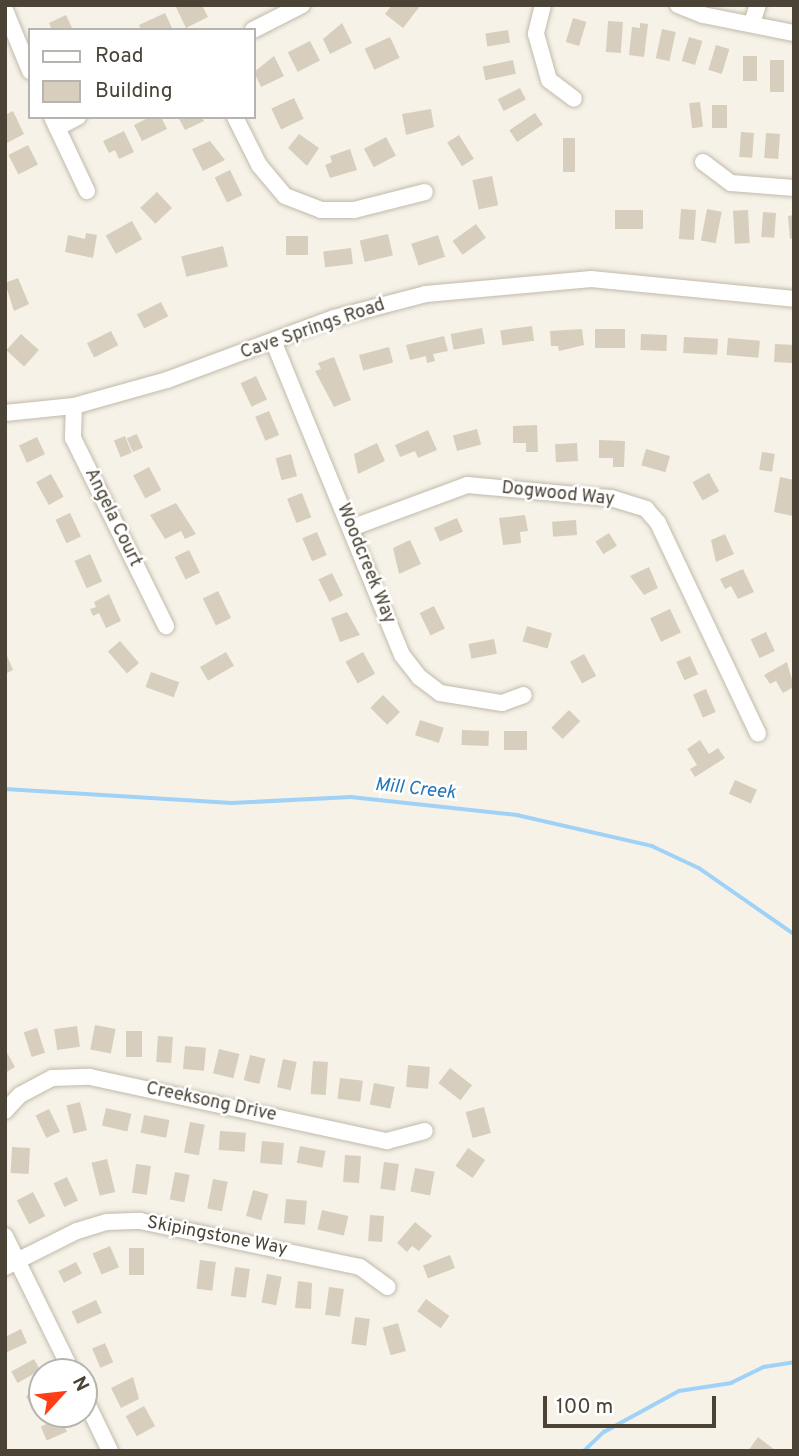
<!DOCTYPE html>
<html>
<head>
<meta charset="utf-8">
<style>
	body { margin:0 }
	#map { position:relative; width:799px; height:1456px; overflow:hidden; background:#f6f2e8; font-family:Overpass,sans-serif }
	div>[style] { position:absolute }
	.stream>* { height:3.5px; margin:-1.75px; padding:0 1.75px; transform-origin:1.75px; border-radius:1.75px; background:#a0d2f7 }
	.building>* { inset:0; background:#d8cebd; transform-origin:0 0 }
	.roads { filter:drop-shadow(0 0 2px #c2baaa) drop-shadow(0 0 2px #c2baaa) }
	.minor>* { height:16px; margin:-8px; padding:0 8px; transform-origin:8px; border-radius:8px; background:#fff }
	span { translate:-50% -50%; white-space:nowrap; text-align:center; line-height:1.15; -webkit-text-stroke:5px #fff; paint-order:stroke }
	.street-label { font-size:18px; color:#4a4336 }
	.water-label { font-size:19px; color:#2377b8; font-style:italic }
	.frame { position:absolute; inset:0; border:7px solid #4a4336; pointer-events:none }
	.legend { position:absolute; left:28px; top:28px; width:228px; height:91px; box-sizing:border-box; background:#fff; border:2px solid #b7b4af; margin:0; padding:9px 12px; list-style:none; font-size:21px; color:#4a4336 }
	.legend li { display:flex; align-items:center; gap:14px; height:35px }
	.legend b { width:35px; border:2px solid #b7b4af }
	.north { position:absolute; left:28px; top:1358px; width:70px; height:70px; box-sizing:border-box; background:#fff; border:2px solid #b7b4af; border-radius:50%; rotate:63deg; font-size:19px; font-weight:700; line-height:28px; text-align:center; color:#4a4336 }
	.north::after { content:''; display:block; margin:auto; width:24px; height:32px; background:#ff3e16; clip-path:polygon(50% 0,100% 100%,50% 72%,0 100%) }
	.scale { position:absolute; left:543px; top:1396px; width:173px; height:32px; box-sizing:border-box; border:4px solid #4a4336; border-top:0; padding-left:9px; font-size:21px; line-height:24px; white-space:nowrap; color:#4a4336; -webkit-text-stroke:5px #fff; paint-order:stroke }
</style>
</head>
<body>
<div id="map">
	<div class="stream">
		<i style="left:5px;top:789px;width:227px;rotate:3.5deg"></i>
		<i style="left:232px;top:803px;width:119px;rotate:-2.9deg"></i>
		<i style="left:351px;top:797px;width:167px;rotate:6.2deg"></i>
		<i style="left:517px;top:815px;width:139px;rotate:12.9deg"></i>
		<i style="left:652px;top:846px;width:52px;rotate:25.1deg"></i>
		<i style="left:699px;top:868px;width:116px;rotate:34.8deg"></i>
		<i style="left:584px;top:1451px;width:28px;rotate:-44deg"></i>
		<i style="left:604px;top:1432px;width:85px;rotate:-28.7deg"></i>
		<i style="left:679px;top:1391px;width:53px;rotate:-8.7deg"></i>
		<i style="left:731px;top:1383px;width:37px;rotate:-26deg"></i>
		<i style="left:764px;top:1367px;width:30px;rotate:-9deg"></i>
	</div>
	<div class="building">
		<i style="clip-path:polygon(175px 5px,202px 5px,208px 17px,186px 28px)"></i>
		<i style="clip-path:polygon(392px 5px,419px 5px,420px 6px,403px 28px,385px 14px)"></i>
		<i style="clip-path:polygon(165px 13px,173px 30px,141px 30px,139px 25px)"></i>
		<i style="clip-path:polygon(66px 15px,73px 30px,52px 30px,49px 23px)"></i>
		<i style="left:573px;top:18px;width:14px;height:25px;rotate:17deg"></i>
		<i style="left:608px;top:21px;width:15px;height:31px;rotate:4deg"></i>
		<i style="clip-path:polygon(342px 23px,352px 43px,330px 54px,323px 39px)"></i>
		<i style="clip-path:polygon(640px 23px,648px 24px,644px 57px,629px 55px,632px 27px,640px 28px)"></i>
		<i style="left:662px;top:29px;width:14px;height:30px;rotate:12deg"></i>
		<i style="left:508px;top:30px;width:13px;height:23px;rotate:81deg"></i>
		<i style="left:390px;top:37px;width:23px;height:28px;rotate:65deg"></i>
		<i style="left:689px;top:37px;width:14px;height:25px;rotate:17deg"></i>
		<i style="left:310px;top:41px;width:22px;height:25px;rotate:63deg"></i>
		<i style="left:716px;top:45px;width:14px;height:26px;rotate:17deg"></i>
		<i style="clip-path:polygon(274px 56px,284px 76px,261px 87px,254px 72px)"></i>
		<i style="left:757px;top:56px;width:25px;height:14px;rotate:90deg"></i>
		<i style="left:513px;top:60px;width:14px;height:31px;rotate:78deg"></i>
		<i style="left:770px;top:60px;width:14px;height:32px"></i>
		<i style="left:520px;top:88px;width:13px;height:25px;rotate:63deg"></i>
		<i style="left:294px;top:98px;width:23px;height:25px;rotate:65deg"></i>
		<i style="left:700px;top:102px;width:25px;height:11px;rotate:83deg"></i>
		<i style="left:712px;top:105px;width:15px;height:23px"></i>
		<i style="clip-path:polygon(431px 109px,434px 127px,406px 135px,402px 114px)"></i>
		<i style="clip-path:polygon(13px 111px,24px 134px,5px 144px,5px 115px)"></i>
		<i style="left:535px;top:113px;width:14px;height:31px;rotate:56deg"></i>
		<i style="clip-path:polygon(150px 117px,161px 117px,167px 129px,142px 141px,134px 125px)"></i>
		<i style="clip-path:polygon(178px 117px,202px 117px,204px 121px,185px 130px)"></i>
		<i style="clip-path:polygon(124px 131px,134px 152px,119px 159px,115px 150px,109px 153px,103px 141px)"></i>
		<i style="left:741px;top:132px;width:13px;height:25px;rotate:4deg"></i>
		<i style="left:766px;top:133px;width:14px;height:25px;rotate:4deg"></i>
		<i style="clip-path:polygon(299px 134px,319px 148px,307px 166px,288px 148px)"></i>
		<i style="left:459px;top:135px;width:28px;height:14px;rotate:58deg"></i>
		<i style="left:386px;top:137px;width:21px;height:25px;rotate:62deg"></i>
		<i style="left:563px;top:138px;width:12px;height:34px"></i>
		<i style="clip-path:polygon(210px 141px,225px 160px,203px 171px,192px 149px)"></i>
		<i style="left:28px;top:145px;width:22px;height:22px;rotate:63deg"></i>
		<i style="clip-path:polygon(350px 149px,357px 170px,330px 178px,325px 165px,332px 162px,330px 156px)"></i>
		<i style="left:230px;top:170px;width:28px;height:17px;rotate:64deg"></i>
		<i style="left:492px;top:176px;width:30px;height:20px;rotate:78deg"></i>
		<i style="left:157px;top:192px;width:22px;height:23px;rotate:47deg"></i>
		<i style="left:681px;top:209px;width:15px;height:30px;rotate:4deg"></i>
		<i style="left:707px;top:209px;width:15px;height:32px;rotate:11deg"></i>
		<i style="left:615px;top:210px;width:28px;height:19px"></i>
		<i style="left:748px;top:210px;width:33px;height:15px;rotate:87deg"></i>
		<i style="left:763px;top:212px;width:13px;height:25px;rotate:4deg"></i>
		<i style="clip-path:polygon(794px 215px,794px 238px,790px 239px,788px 216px)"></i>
		<i style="left:132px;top:221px;width:21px;height:30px;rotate:61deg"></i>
		<i style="left:476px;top:224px;width:17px;height:29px;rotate:54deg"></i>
		<i style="clip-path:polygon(86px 233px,97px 235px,93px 258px,65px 252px,68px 235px,85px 239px)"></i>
		<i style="left:388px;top:234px;width:22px;height:29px;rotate:77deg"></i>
		<i style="left:438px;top:235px;width:23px;height:28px;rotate:72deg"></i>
		<i style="left:286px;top:236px;width:22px;height:19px"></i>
		<i style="left:223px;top:246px;width:21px;height:43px;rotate:76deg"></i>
		<i style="left:351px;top:248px;width:16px;height:28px;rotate:83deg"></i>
		<i style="clip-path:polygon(18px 278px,29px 304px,14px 311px,5px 283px)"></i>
		<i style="left:161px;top:302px;width:16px;height:27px;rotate:63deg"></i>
		<i style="left:532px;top:326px;width:15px;height:32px;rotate:82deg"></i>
		<i style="left:482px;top:328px;width:16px;height:32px;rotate:79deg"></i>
		<i style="clip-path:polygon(582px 329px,584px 345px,559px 351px,558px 346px,551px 346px,550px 331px)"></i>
		<i style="left:595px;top:329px;width:30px;height:19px"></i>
		<i style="left:111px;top:331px;width:16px;height:27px;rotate:63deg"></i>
		<i style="left:21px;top:334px;width:24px;height:22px;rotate:42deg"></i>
		<i style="left:641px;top:334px;width:26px;height:16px;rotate:2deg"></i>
		<i style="clip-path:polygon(444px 336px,448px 351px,433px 354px,435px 361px,427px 363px,426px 356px,410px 360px,406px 345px)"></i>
		<i style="left:684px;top:337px;width:34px;height:16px;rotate:3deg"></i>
		<i style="left:728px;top:338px;width:32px;height:17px;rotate:5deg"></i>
		<i style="left:775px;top:344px;width:19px;height:18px;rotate:3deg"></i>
		<i style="left:389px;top:347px;width:16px;height:31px;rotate:75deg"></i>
		<i style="clip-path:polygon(334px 357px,351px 400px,334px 407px,315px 371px,321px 369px,318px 363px)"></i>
		<i style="left:256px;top:376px;width:26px;height:17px;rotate:65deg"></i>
		<i style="left:269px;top:411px;width:26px;height:15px;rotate:67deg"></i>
		<i style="clip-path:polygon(537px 425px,538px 452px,526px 452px,526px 443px,513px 443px,513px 426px)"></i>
		<i style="left:477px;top:429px;width:16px;height:25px;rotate:75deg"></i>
		<i style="clip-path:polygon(428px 430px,437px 450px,418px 458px,415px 451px,400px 457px,395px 445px)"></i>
		<i style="left:137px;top:434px;width:15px;height:11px;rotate:67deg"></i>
		<i style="left:125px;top:436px;width:18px;height:12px;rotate:68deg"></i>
		<i style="left:37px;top:437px;width:19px;height:20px;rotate:65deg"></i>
		<i style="clip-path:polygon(599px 440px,625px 441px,624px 467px,613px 467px,613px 458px,599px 458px)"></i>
		<i style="clip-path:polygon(377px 443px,385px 461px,358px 474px,354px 454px)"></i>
		<i style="left:577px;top:443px;width:18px;height:22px;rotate:87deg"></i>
		<i style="left:646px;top:449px;width:25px;height:17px;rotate:16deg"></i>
		<i style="left:762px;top:452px;width:13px;height:18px;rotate:9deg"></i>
		<i style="left:291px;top:454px;width:23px;height:16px;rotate:75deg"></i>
		<i style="left:149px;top:467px;width:26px;height:18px;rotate:62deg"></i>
		<i style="left:709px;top:473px;width:21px;height:19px;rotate:61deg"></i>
		<i style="left:51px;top:474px;width:26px;height:17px;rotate:61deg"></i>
		<i style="clip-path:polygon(780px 477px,794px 480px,793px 516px,774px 512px)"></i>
		<i style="left:302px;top:493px;width:26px;height:16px;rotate:69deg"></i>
		<i style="clip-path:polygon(176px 503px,196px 534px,185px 539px,181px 531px,165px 539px,150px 515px)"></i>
		<i style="left:70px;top:513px;width:26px;height:16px;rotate:65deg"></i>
		<i style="clip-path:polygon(525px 515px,528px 531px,520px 532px,521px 543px,503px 545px,499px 518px)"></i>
		<i style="left:457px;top:518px;width:15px;height:25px;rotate:67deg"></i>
		<i style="left:576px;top:520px;width:15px;height:24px;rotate:86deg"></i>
		<i style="left:317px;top:532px;width:25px;height:16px;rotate:67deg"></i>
		<i style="left:609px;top:533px;width:15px;height:16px;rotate:58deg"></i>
		<i style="clip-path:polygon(725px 534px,734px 554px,716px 562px,711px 540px)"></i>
		<i style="clip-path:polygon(410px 540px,421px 564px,399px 574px,393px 548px)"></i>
		<i style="left:189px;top:550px;width:25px;height:16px;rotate:64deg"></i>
		<i style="left:90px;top:554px;width:30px;height:17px;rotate:66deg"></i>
		<i style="clip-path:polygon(649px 567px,658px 588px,644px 595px,630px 576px)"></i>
		<i style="clip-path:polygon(743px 569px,754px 592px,738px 599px,731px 586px,725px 589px,720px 579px)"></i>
		<i style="left:332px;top:573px;width:25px;height:15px;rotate:64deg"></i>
		<i style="left:218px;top:591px;width:30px;height:17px;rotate:64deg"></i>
		<i style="clip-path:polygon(109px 594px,121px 621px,106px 628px,99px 613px,93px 616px,90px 609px,96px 607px,94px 602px)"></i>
		<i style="left:434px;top:606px;width:25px;height:16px;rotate:64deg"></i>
		<i style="left:670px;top:609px;width:26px;height:22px;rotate:65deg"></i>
		<i style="clip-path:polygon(347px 612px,360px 635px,340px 642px,331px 618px)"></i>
		<i style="left:527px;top:626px;width:26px;height:16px;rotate:16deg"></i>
		<i style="left:766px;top:632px;width:21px;height:17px;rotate:65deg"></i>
		<i style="left:494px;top:639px;width:15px;height:26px;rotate:79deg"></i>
		<i style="left:120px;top:641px;width:29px;height:16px;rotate:49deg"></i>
		<i style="clip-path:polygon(5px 651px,13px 670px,5px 674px)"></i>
		<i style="left:226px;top:652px;width:16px;height:30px;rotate:60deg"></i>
		<i style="left:363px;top:652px;width:25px;height:20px;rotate:61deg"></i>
		<i style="left:584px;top:654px;width:25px;height:16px;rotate:61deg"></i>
		<i style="left:690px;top:656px;width:20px;height:15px;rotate:66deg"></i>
		<i style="clip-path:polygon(787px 662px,794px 687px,783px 693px,776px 681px,770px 684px,764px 675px)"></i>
		<i style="left:151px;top:672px;width:30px;height:16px;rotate:20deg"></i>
		<i style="left:706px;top:689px;width:25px;height:14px;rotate:67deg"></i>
		<i style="left:383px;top:695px;width:24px;height:18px;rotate:45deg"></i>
		<i style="left:569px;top:710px;width:16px;height:25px;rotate:45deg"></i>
		<i style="left:420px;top:720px;width:25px;height:16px;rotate:18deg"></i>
		<i style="left:462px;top:730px;width:27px;height:15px;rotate:2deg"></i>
		<i style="left:504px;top:731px;width:23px;height:19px"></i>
		<i style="clip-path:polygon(700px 740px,709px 754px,718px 748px,725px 758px,695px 777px,690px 769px,697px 765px,687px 749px)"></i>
		<i style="left:735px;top:780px;width:24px;height:15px;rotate:24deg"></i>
		<i style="left:95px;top:1025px;width:21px;height:25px;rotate:11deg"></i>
		<i style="left:77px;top:1026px;width:21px;height:23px;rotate:82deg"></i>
		<i style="left:37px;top:1028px;width:26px;height:14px;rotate:72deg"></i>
		<i style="left:126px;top:1031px;width:16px;height:26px"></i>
		<i style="left:158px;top:1036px;width:15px;height:26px;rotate:4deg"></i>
		<i style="left:185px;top:1046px;width:21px;height:23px;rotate:5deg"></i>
		<i style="clip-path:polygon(5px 1049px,15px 1067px,5px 1073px)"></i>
		<i style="left:219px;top:1049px;width:21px;height:25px;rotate:14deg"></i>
		<i style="left:250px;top:1055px;width:16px;height:26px;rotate:14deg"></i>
		<i style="left:283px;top:1059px;width:14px;height:29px;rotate:12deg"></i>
		<i style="left:313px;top:1061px;width:15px;height:33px;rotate:4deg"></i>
		<i style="left:408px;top:1065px;width:22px;height:22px;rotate:5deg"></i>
		<i style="left:450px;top:1068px;width:28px;height:19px;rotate:38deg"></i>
		<i style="left:340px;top:1078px;width:23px;height:21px;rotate:7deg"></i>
		<i style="left:374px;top:1083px;width:21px;height:22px;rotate:11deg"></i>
		<i style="left:80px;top:1102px;width:29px;height:14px;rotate:76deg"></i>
		<i style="left:484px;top:1107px;width:27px;height:19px;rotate:75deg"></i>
		<i style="left:106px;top:1108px;width:26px;height:18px;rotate:13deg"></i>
		<i style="left:49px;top:1109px;width:25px;height:15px;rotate:64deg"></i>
		<i style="left:144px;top:1115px;width:26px;height:18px;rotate:11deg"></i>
		<i style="left:190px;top:1122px;width:15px;height:31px;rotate:11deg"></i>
		<i style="left:220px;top:1131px;width:26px;height:19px;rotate:4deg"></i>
		<i style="left:262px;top:1141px;width:22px;height:22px;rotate:5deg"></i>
		<i style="left:300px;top:1146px;width:26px;height:17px;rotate:11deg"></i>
		<i style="left:12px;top:1147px;width:18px;height:26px;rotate:3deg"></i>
		<i style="left:468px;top:1148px;width:21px;height:22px;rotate:35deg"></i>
		<i style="left:345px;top:1155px;width:16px;height:27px;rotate:4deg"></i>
		<i style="left:107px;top:1159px;width:34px;height:16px;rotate:76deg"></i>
		<i style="left:384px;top:1162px;width:15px;height:27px;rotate:8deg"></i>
		<i style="left:136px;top:1164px;width:15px;height:29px;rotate:8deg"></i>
		<i style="left:415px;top:1168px;width:20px;height:24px;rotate:11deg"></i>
		<i style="left:175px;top:1172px;width:15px;height:28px;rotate:11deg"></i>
		<i style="left:67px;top:1177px;width:26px;height:15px;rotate:65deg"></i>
		<i style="left:213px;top:1179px;width:15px;height:30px;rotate:11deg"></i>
		<i style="left:253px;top:1190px;width:16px;height:27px;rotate:15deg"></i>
		<i style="left:33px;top:1192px;width:27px;height:18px;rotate:63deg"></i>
		<i style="left:286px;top:1199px;width:21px;height:24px;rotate:5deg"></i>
		<i style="left:322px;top:1210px;width:27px;height:20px;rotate:13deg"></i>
		<i style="left:370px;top:1215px;width:14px;height:26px;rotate:4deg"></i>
		<i style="clip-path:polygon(415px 1222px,432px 1236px,419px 1251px,412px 1246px,407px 1252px,397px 1243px)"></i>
		<i style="left:110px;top:1246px;width:23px;height:19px;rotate:67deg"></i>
		<i style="left:129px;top:1248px;width:15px;height:27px"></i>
		<i style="left:450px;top:1255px;width:14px;height:29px;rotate:69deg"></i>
		<i style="left:200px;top:1260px;width:16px;height:29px;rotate:7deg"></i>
		<i style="left:76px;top:1262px;width:13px;height:20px;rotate:63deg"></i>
		<i style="left:235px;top:1267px;width:15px;height:29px;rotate:8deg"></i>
		<i style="left:267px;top:1274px;width:15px;height:29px;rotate:11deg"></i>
		<i style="clip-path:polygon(298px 1281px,312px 1283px,311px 1309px,295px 1308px)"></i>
		<i style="left:329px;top:1287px;width:15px;height:28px;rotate:8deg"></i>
		<i style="left:426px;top:1299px;width:29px;height:15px;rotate:36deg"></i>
		<i style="left:96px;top:1300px;width:14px;height:27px;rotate:65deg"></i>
		<i style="left:355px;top:1317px;width:15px;height:27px;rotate:8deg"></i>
		<i style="left:398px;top:1323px;width:29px;height:16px;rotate:74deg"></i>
		<i style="clip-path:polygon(21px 1329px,27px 1343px,5px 1353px,5px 1337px)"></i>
		<i style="left:105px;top:1343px;width:21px;height:14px;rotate:67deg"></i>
		<i style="left:34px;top:1359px;width:13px;height:26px;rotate:61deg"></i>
		<i style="clip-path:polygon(133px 1377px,139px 1399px,121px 1408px,111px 1388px)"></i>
		<i style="clip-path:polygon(42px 1388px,42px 1404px,32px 1409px,26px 1396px)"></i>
		<i style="left:144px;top:1406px;width:23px;height:21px;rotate:61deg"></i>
		<i style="left:61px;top:1418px;width:15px;height:22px;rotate:67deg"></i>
		<i style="clip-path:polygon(758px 1437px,776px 1451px,748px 1451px)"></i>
	</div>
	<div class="roads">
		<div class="minor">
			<i style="left:543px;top:5px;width:30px;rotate:104deg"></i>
			<i style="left:536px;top:34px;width:48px;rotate:74.2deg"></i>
			<i style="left:549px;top:80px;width:31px;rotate:37deg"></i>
			<i style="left:678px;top:5px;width:27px;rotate:22deg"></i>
			<i style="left:703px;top:15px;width:93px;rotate:11.2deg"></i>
			<i style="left:5px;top:10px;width:66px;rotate:67.7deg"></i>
			<i style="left:752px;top:23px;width:19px;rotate:-72deg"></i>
			<i style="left:253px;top:30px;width:55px;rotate:-27deg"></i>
			<i style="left:52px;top:117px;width:82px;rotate:64.7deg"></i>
			<i style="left:235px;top:117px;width:54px;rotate:63.4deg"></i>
			<i style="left:259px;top:165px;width:40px;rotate:50deg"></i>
			<i style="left:285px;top:196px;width:39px;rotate:21deg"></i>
			<i style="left:321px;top:210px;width:33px"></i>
			<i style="left:354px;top:210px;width:73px;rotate:-14.2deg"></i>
			<i style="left:57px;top:128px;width:24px;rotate:-28deg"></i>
			<i style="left:703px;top:162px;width:35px;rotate:37deg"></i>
			<i style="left:731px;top:183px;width:63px;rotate:4.5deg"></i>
			<i style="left:274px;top:343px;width:337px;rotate:67.7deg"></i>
			<i style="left:402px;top:655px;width:28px;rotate:52deg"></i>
			<i style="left:419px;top:677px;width:26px;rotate:37deg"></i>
			<i style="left:440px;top:693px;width:63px;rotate:9.2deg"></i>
			<i style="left:502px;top:703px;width:23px;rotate:-20deg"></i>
			<i style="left:74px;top:406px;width:32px;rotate:92deg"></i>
			<i style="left:73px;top:438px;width:210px;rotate:63.7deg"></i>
			<i style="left:5px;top:413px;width:69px;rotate:-5.8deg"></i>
			<i style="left:74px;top:406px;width:97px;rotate:-15.6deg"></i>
			<i style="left:167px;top:380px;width:178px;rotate:-20.4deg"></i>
			<i style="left:334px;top:318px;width:95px;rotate:-14.6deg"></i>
			<i style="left:426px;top:294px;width:166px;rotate:-5.2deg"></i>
			<i style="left:591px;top:279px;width:204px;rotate:5.6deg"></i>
			<i style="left:351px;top:528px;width:124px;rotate:-20.3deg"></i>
			<i style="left:467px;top:485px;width:145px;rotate:5.2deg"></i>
			<i style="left:611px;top:498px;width:37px;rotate:17deg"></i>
			<i style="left:646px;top:509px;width:18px;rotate:49deg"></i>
			<i style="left:658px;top:523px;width:233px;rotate:64.6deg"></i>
			<i style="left:5px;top:1111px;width:22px;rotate:-47deg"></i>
			<i style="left:20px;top:1095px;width:36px;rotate:-28deg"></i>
			<i style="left:52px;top:1078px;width:38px;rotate:-2deg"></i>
			<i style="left:90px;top:1077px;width:304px;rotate:12.2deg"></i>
			<i style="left:387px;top:1141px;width:39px;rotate:-15deg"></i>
			<i style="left:5px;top:1236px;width:152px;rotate:63.8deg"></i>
			<i style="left:5px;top:1267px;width:80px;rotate:-26.6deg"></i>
			<i style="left:77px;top:1231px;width:31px;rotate:-17deg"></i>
			<i style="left:107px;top:1222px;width:33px;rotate:-2deg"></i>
			<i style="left:140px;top:1221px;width:225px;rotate:11.8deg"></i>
			<i style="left:360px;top:1267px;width:34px;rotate:36deg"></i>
			<i style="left:84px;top:1397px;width:60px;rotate:64.3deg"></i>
		</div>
	</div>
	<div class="street-label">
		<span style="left:313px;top:330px;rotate:-19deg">Cave Springs Road</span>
		<span style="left:558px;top:495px;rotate:6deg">Dogwood Way</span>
		<span style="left:112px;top:518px;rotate:64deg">Angela Court</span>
		<span style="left:365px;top:564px;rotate:68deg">Woodcreek Way</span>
		<span style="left:211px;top:1103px;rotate:12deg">Creeksong Drive</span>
		<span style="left:217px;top:1237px;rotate:11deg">Skipingstone Way</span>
	</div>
	<div class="water-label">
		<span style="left:415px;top:790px;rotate:6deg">Mill Creek</span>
	</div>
	<div class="frame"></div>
	<ul class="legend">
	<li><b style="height:9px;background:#fff"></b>Road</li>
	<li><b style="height:19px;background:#d8cebd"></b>Building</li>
	</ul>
	<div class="north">N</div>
	<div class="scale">100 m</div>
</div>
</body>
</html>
